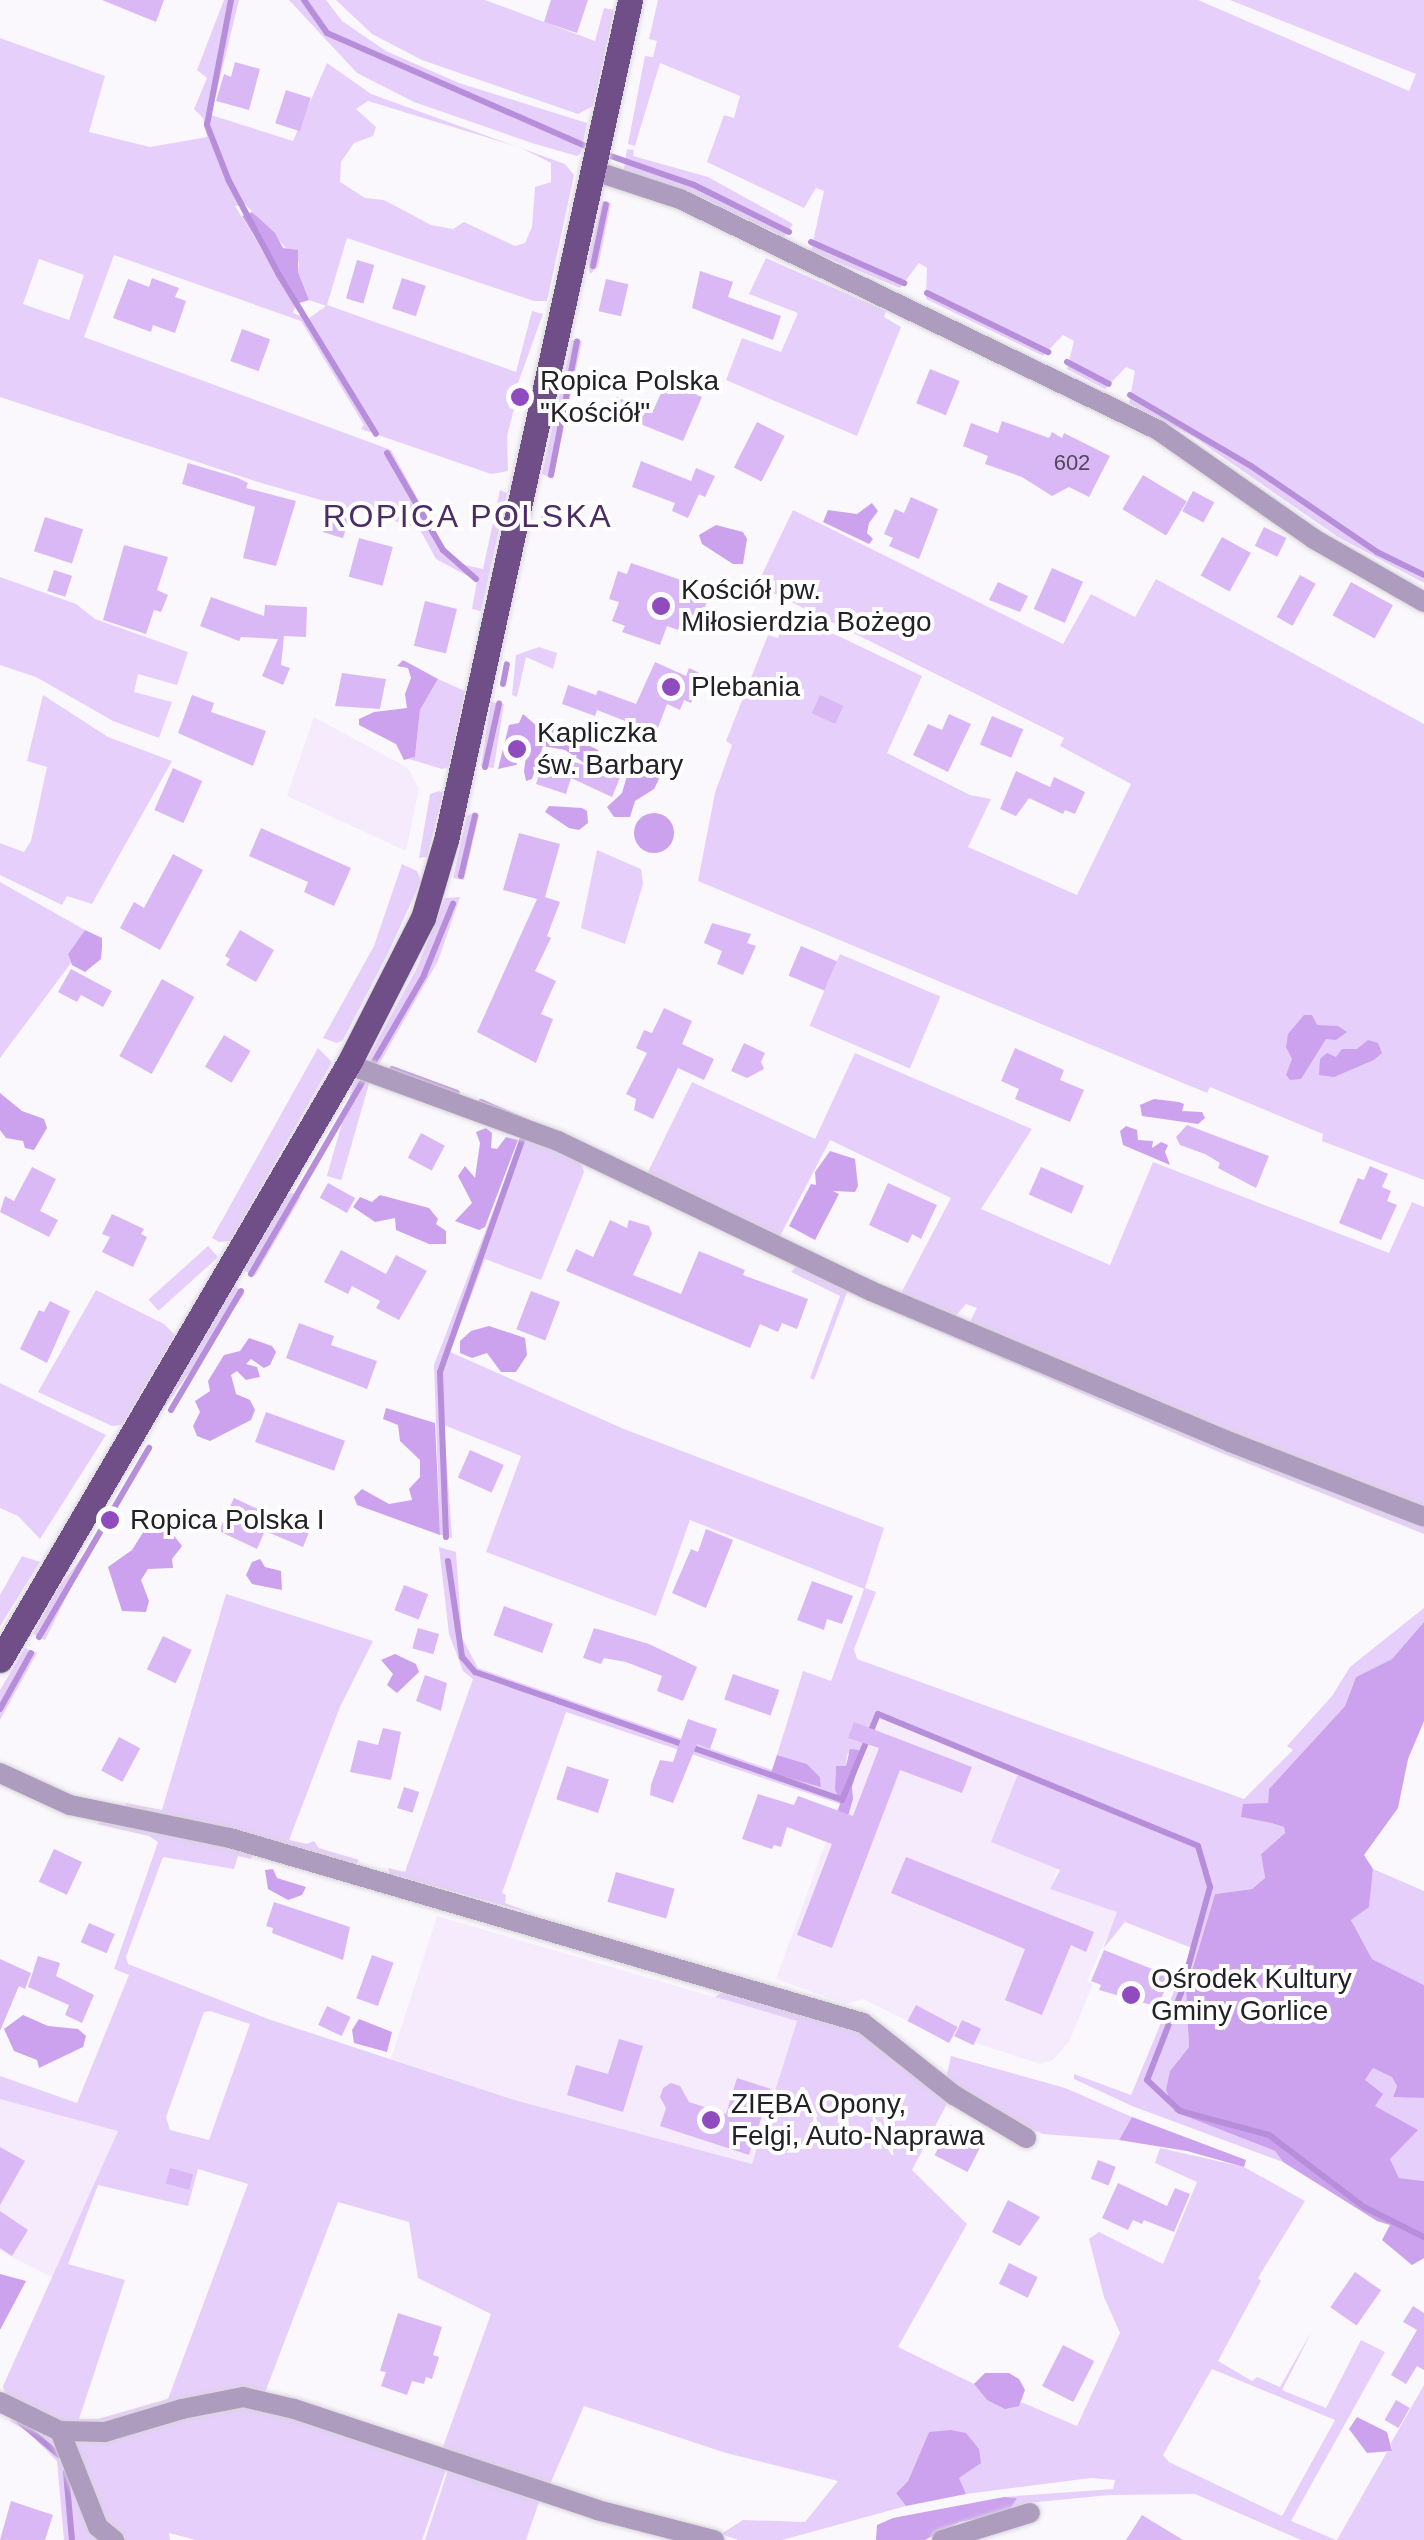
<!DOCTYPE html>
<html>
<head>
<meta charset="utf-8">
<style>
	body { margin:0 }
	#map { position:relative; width:1424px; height:2540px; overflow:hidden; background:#faf8fc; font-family:Arial,sans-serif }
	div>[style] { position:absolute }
	.built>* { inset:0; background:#f5ebfd }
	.green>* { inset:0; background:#e7cffc; transform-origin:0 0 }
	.forest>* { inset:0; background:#cca2ef }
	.round { border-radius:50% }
	.stream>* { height:6px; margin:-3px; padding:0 3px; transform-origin:3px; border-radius:3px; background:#b78ed9 }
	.building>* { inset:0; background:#dab8f6; transform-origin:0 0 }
	.roads { filter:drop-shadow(0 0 2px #d8d5da) drop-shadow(0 0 2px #d8d5da) }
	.minor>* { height:20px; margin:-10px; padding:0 10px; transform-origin:10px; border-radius:10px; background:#ae9cbe }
	.primary>* { height:25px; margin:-12.5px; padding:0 12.5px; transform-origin:12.5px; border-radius:12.5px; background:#704f89 }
	.dots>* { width:28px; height:28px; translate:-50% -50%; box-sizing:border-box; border:5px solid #fff; border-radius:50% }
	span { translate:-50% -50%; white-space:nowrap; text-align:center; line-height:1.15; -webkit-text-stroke:8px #fff; paint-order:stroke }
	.number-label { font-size:22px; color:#52465c }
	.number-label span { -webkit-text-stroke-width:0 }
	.poi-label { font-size:28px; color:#242028 }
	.left { translate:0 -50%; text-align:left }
	.quarter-label { font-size:32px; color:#4d2c65; letter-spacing:2.5px }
</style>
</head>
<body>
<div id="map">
	<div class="built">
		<i style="clip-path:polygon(314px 717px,408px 768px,419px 789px,406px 851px,287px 796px)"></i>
		<i style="clip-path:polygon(878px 1718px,1019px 1774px,991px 1842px,1057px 1869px,1051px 1889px,1118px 1912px,1087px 1981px,1093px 1984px,1069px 2042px,1053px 2060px,1040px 2064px,954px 2036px,950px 2042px,863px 1999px,845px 2004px,776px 1979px,831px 1828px,853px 1799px,852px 1787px)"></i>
		<i style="clip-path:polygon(437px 1916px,797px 2021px,753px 2164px,518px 2101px,391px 2059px)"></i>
		<i style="clip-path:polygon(0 2099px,118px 2130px,54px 2278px,0 2251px)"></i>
	</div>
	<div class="green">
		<i style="clip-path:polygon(evenodd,224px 0,239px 0,211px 115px,293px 141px,327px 63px,371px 94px,565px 164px,574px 175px,547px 301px,534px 301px,347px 238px,327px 305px,516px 372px,532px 311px,543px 314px,509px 408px,514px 409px,507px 436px,508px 471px,491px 474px,361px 429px,364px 425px,301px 321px,114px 255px,84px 337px,391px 450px,446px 550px,461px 564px,483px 569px,500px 490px,507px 493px,481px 611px,472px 609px,477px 581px,436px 559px,419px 528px,258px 482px,0 397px,0 38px,105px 76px,89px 132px,150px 147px,207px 137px,203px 118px,194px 109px,207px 78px,197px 70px,224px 0,368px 101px,521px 148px,551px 163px,551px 182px,535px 187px,532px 227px,525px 243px,515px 246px,464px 222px,453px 229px,431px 225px,384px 200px,365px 198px,340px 182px,341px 162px,354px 143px,373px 136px,376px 127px,356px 109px,368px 101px,224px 0,245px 204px,299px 262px,298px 272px,309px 300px,326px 306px,308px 319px,293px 313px,296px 304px,235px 206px,245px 204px,224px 0,39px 259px,84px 275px,69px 320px,23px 304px,39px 259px)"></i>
		<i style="clip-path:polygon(289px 0,326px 0,342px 21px,386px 51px,459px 83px,587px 123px,581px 153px,577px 156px,532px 143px,414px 102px,357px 73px)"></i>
		<i style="clip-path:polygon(336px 0,485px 0,595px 41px,604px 8px,614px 10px,593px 106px,578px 114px,422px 60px,372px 34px)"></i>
		<i style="clip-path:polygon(658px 0,1198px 0,1409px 91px,1416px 74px,1230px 0,1424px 0,1424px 583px,1338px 537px,1195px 438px,1129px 403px,1135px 371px,1126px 367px,1105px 389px,1067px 369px,1074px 341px,1063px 335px,1043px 356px,926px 299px,927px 268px,919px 263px,900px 288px,811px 251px,824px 191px,816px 188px,804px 208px,707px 162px,724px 115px,734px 118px,740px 96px,660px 63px,635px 146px,628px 144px,645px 56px,653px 57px,657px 41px,649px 39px)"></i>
		<i style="clip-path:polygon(627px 149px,634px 150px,633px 156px,708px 177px,793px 224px,784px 237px,692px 193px,623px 175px)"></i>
		<i style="clip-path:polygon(602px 201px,611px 203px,598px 267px,590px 274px,588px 260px)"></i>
		<i style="clip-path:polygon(766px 258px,886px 311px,884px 317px,901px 327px,857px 436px,726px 380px,742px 338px,781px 352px,798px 313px,749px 294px)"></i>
		<i style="clip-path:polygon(572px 340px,582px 341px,553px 479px,542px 474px)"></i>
		<i style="clip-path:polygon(793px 510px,1063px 644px,1091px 594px,1135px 617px,1156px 579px,1424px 724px,1424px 1180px,1322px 1141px,1323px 1134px,1210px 1087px,1207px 1093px,698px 881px,715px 793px,732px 745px,726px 741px,768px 635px,778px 638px,788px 612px,922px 676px,887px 753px,970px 795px,991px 799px,968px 847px,1077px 895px,1131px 784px,1060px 746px,1064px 738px,757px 585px)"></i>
		<i style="clip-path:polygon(0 577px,76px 604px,95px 619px,188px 652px,177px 685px,138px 674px,134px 692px,172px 702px,159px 738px,113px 721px,36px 677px,0 665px)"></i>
		<i style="clip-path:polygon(539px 647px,557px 653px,553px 669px,526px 657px,517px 697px,512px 695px,516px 655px)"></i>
		<i style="clip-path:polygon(438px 679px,465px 691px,449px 767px,442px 769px,409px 759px,415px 757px,420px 710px)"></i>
		<i style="clip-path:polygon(43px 695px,108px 737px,172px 761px,92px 904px,67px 896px,62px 905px,0 875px,0 843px,24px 852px,31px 841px,47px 767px,27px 761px)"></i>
		<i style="left:491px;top:702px;width:13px;height:65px;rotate:9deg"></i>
		<i style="clip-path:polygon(439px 791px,443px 793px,427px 857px,419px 858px,430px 794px)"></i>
		<i style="clip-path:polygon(473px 813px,479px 815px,464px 880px,453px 878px,467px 816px)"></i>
		<i style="clip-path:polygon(597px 850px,641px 869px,643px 884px,625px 944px,581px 928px)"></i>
		<i style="clip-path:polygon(402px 864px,417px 871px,421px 881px,388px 953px,343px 1040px,337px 1043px,323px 1038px,374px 946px)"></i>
		<i style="clip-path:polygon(0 882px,85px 930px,68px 954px,71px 963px,0 1058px)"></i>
		<i style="clip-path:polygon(460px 897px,438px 961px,378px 1066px,367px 1060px,417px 968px,445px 898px)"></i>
		<i style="left:840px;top:954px;width:109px;height:78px;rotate:23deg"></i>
		<i style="clip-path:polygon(318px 1048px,332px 1062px,230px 1241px,219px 1242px,212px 1238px)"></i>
		<i style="clip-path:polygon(855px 1053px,1032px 1129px,981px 1209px,1110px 1265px,1153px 1162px,1389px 1253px,1412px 1202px,1424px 1207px,1424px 1512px,969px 1324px,977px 1308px,966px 1304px,952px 1320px,899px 1297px,951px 1198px,830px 1140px,778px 1240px,645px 1178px,692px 1082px,815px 1139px)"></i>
		<i style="left:355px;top:1078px;width:15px;height:102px;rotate:16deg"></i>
		<i style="clip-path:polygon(523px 1133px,580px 1161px,584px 1172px,541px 1280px,485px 1259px,450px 1352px,624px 1429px,884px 1528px,865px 1588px,876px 1592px,854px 1649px,857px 1659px,1244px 1799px,1293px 1750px,1287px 1746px,1332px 1696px,1350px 1667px,1424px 1608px,1424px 1622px,1392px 1659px,1356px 1677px,1345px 1706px,1269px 1789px,1268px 1803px,1241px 1817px,1271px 1823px,1284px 1827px,1285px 1833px,1261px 1854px,1265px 1878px,1252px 1889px,1215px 1894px,1186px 1989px,1189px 2047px,1170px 2071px,1175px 2112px,1275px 2151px,1283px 2162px,1132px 2106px,1074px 2079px,1074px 2074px,1131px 2095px,1192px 1948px,1125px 1922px,1103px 1949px,1117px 1912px,1050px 1889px,1060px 1870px,991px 1842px,1018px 1774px,879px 1718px,861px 1758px,859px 1750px,847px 1754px,846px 1766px,836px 1767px,835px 1789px,840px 1804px,566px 1712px,502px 1893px,506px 1895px,505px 1903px,534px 1914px,390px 1874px,388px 1868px,405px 1872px,473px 1679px,463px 1671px,449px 1634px,439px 1547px,456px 1552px,462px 1638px,478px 1668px,821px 1787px,820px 1777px,807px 1764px,777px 1755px,803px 1671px,831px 1681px,864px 1589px,690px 1520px,656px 1616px,486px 1552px,521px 1456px,444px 1425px,452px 1538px,440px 1535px,434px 1365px)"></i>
		<i style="clip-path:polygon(293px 1193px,301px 1197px,255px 1276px,243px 1270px,287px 1194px)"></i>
		<i style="left:208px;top:1246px;width:15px;height:80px;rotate:48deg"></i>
		<i style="clip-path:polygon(800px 1262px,1051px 1377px,1424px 1527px,1424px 1534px,1200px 1444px,847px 1292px,814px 1380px,810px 1378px,840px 1296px,791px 1272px)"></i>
		<i style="left:235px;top:1286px;width:12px;height:140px;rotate:35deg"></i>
		<i style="clip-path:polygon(96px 1290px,164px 1324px,175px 1335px,122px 1425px,112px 1426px,38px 1392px)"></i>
		<i style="clip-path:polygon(0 1383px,106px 1435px,40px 1539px,18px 1516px,0 1508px)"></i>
		<i style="clip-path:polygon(94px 1541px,45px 1640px,33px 1634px,57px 1590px)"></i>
		<i style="clip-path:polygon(22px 1556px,40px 1562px,0 1626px,0 1595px)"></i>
		<i style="clip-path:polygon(226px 1594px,373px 1641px,340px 1707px,289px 1840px,307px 1844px,314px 1841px,319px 1848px,359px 1860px,355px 1865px,125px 1812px,126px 1803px,162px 1810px)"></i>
		<i style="clip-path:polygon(25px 1648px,37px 1653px,0 1720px,0 1690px)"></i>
		<i style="clip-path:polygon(evenodd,102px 1820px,253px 1852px,251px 1859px,238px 1856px,234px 1869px,163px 1857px,126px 1957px,128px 1964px,268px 2019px,518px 2101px,752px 2164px,797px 2021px,715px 1997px,727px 1989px,867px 2035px,949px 2100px,912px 2170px,967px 2224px,898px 2347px,974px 2384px,987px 2400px,1019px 2406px,1021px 2402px,1077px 2426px,1120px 2333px,1104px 2297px,1089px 2239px,1099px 2232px,1163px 2264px,1197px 2182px,1155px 2163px,1160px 2148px,1244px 2167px,1305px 2201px,1258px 2278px,1261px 2281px,1218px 2361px,1252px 2381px,1257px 2377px,1280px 2387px,1313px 2329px,1282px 2390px,1326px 2408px,1361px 2340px,1385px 2352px,1291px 2521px,1336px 2540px,1301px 2540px,1195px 2494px,1110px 2495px,1027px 2503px,1022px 2511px,1007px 2514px,1016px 2498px,1004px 2497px,1113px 2489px,1115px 2480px,1091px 2478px,966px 2494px,929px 2432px,908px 2481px,897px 2492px,906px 2506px,782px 2540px,738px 2540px,721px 2534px,743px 2520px,805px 2522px,838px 2481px,726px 2453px,584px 2406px,548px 2489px,441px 2452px,491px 2314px,418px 2278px,409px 2222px,338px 2202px,264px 2395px,100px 2425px,67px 2423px,6px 2395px,3px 2386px,118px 2131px,0 2099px,0 2076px,77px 2103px,129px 1975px,114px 1969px,158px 1842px,149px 1836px,97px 1824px,102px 1820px,210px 2011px,250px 2024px,209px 2140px,170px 2130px,166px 2117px,204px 2012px,210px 2011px,102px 1820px,198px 2169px,248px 2184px,168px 2399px,98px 2419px,79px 2419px,125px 2280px,68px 2264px,98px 2185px,188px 2206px,198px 2169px,102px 1820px,1212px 2369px,1335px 2420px,1282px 2516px,1169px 2462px,1163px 2455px,1212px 2369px)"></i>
		<i style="clip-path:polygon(1373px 1869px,1424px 1891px,1424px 1985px,1372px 1959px,1351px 1920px,1369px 1906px)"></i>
		<i style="clip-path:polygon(951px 2056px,1065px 2088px,1132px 2117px,1119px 2140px,1043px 2134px,1005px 2118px,946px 2078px)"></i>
		<i style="clip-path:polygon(1373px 2068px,1392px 2076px,1397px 2086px,1393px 2096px,1424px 2098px,1424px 2181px,1399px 2178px,1390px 2159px,1417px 2130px,1374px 2106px,1365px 2080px)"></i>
		<i style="clip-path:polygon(1424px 2385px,1424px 2540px,1337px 2540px,1387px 2452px,1392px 2451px,1391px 2443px)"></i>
		<i style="clip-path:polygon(259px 2406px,447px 2467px,422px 2540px,196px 2540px,169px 2533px,170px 2540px,119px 2540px,97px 2511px,64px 2435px,181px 2412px)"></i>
		<i style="clip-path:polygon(14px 2414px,56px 2443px,107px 2540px,64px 2540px,57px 2461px,28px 2432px,10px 2421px)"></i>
		<i style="clip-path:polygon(449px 2467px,541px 2496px,526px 2540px,425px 2540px)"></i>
	</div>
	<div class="forest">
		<i style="clip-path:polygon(252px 212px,275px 233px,283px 248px,298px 250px,298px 272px,309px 300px,296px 304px,242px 216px)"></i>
		<i style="clip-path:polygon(872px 503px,878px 511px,869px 523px,867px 533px,873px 539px,869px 544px,823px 522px,828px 510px,857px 514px)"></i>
		<i style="clip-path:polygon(716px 525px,743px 532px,747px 539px,743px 564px,733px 564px,702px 544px,699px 535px)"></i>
		<i style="clip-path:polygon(403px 660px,438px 679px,420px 710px,415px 757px,404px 760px,396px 744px,359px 725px,359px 719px,374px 712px,407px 708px,405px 694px,411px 678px,408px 668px,397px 666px)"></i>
		<i style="clip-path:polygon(523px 714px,545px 733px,551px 727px,598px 750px,601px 765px,592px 768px,565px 750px,543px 746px,532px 779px,526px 781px,524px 771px,527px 749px,516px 765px,498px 769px,509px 725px,519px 723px)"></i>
		<i style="clip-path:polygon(630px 765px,653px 770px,659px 779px,654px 789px,635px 801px,630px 817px,614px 817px,607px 807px,622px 793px)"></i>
		<i style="clip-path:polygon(549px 806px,582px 808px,587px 811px,588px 823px,579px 830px,569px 828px,545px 812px)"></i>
		<i class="round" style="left:634px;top:813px;width:40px;height:40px"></i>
		<i style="clip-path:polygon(85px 930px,102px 938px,102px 947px,101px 959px,85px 972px,72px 965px,68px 954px)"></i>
		<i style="clip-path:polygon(1304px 1015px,1312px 1015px,1317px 1025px,1338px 1026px,1347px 1032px,1336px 1040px,1326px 1039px,1301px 1079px,1290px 1080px,1286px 1075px,1292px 1059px,1286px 1047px,1288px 1034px)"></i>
		<i style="clip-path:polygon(1368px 1040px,1378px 1043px,1382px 1053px,1374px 1060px,1334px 1077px,1319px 1075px,1320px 1059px,1327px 1053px,1336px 1057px,1342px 1049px,1357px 1049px)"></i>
		<i style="clip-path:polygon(0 1093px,22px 1111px,44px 1119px,47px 1128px,34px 1150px,25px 1148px,23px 1141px,6px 1138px,0 1130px)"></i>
		<i style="clip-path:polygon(1154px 1099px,1179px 1102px,1184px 1104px,1182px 1111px,1202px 1112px,1205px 1118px,1198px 1124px,1142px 1116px,1140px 1105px)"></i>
		<i style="clip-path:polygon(1126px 1126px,1137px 1130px,1138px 1140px,1153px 1141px,1152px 1148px,1161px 1142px,1168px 1145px,1165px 1152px,1170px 1165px,1123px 1145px,1120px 1131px)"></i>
		<i style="clip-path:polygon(486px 1128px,492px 1133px,491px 1148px,497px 1149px,506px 1137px,518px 1140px,485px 1227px,479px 1230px,455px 1221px,472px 1203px,458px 1176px,465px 1166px,475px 1178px,480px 1143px,476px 1132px)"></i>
		<i style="clip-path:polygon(830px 1151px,855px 1159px,858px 1186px,855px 1192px,833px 1191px,839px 1194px,815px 1240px,789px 1226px,811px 1184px,816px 1185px,815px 1172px)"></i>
		<i style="clip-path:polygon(380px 1195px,429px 1208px,438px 1219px,436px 1224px,446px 1231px,446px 1244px,429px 1244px,396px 1230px,395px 1218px,375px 1222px,353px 1207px,360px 1197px,372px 1202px)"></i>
		<i style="clip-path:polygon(489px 1326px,525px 1338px,527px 1355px,516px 1372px,501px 1372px,487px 1353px,472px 1358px,460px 1353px,460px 1341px,471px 1331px)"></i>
		<i style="clip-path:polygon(249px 1338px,272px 1346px,276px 1352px,270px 1365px,264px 1368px,251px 1359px,246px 1364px,257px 1367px,260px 1377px,246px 1380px,237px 1371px,231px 1375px,236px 1394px,250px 1400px,255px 1410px,251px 1420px,210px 1441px,197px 1436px,193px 1426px,200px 1412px,195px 1401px,210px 1391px,208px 1381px,224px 1355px,240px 1351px)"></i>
		<i style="clip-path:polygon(386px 1408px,435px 1423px,440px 1535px,357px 1505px,354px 1497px,362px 1489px,389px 1504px,412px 1500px,409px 1489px,420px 1477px,420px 1460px,400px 1441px,398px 1425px,383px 1419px)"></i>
		<i style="clip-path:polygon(149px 1523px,168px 1528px,182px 1546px,172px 1559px,173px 1568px,148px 1569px,141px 1580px,149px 1601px,146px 1612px,122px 1611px,108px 1567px,132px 1550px)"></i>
		<i style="clip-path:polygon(260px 1559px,265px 1567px,281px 1571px,282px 1590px,252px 1584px,246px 1575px,252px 1562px)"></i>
		<i style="clip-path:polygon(1424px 1622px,1424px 1721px,1408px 1759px,1398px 1808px,1364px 1855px,1373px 1869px,1369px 1907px,1351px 1920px,1372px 1959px,1424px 1985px,1424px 2098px,1393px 2097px,1397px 2086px,1392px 2077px,1373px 2068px,1365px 2080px,1383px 2094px,1375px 2106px,1418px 2130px,1390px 2159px,1399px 2178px,1424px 2181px,1424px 2258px,1412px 2265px,1382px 2240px,1390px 2225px,1377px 2221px,1283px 2162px,1275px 2151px,1175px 2112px,1166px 2090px,1170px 2071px,1189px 2047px,1186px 1990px,1215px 1894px,1252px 1889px,1265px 1878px,1261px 1854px,1285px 1833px,1284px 1827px,1271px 1823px,1241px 1817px,1243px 1804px,1268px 1803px,1269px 1789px,1345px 1706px,1356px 1677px,1392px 1659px)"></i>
		<i style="clip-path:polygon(395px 1654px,416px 1664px,419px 1672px,397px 1693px,387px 1685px,393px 1674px,381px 1660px)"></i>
		<i style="clip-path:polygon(850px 1749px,859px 1750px,861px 1758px,852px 1787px,853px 1799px,846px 1823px,831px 1828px,840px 1804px,835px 1789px,836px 1766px,846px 1766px)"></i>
		<i style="clip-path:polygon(777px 1755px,807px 1764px,820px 1777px,821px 1787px,771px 1773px)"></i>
		<i style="clip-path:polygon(273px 1869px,277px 1878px,306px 1887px,302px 1895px,288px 1900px,268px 1889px,265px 1870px)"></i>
		<i style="clip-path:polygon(23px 2015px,48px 2026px,78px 2029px,86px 2036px,83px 2047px,39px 2068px,37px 2060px,14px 2051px,4px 2029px)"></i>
		<i style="clip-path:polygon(359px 2019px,392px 2032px,387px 2052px,354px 2043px,352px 2030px)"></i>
		<i style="clip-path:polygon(1132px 2117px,1246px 2160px,1244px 2167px,1187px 2151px,1119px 2140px)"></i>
		<i style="clip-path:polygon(0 2274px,26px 2281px,0 2330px)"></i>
		<i style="clip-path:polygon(985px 2373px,1009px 2373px,1019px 2379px,1025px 2390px,1019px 2406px,1005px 2409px,987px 2400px,974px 2384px)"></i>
		<i style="clip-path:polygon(1357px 2417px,1387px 2432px,1392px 2451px,1367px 2453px,1349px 2429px)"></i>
		<i style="clip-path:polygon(951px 2430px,966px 2433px,979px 2449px,981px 2463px,959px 2478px,966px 2494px,906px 2506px,896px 2493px,908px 2481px,929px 2432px)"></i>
		<i style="clip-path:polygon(1004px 2497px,1017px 2498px,1007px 2514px,960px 2522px,925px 2540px,876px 2540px,877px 2525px,893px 2518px)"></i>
	</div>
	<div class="stream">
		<i style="left:231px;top:0;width:127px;rotate:100.9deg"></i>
		<i style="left:207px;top:125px;width:60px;rotate:68.6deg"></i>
		<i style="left:229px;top:181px;width:106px;rotate:62deg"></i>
		<i style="left:279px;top:275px;width:186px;rotate:58.6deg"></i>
		<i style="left:304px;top:0;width:40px;rotate:55.1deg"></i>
		<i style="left:327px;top:33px;width:287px;rotate:23.6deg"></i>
		<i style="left:602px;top:153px;width:97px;rotate:19.2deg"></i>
		<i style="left:694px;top:185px;width:106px;rotate:26.3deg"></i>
		<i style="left:811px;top:242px;width:102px;rotate:23.8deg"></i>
		<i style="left:593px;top:266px;width:63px;rotate:-78.2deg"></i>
		<i style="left:927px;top:293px;width:135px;rotate:26deg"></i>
		<i style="left:1067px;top:362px;width:47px;rotate:27.6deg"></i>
		<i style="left:1130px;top:395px;width:140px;rotate:30.4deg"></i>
		<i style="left:1251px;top:466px;width:153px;rotate:34.3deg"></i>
		<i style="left:1377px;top:552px;width:52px;rotate:26.1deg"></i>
		<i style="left:387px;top:453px;width:112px;rotate:60deg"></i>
		<i style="left:443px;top:550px;width:44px;rotate:41.3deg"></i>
		<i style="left:551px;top:475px;width:136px;rotate:-79deg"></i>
		<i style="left:543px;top:524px;width:8px;rotate:-76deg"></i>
		<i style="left:503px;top:684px;width:20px;rotate:-79deg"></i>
		<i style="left:485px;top:767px;width:65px;rotate:-77.5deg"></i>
		<i style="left:461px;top:876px;width:62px;rotate:-76.9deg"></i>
		<i style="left:392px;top:1069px;width:69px;rotate:20.3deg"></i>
		<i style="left:481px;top:1102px;width:52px;rotate:23.6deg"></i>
		<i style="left:251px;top:1274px;width:345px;rotate:-59.9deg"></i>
		<i style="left:424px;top:975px;width:77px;rotate:-67.8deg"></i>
		<i style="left:171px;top:1410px;width:138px;rotate:-59.5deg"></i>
		<i style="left:446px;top:1537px;width:165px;rotate:-92.1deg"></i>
		<i style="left:440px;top:1372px;width:248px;rotate:-70.5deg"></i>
		<i style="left:448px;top:1561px;width:97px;rotate:81.7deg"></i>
		<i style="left:462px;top:1657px;width:20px;rotate:49deg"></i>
		<i style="left:475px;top:1672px;width:389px;rotate:19.2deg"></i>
		<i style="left:842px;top:1800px;width:93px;rotate:-67.3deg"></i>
		<i style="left:878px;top:1714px;width:346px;rotate:22.4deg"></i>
		<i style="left:1198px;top:1846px;width:43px;rotate:73.7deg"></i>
		<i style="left:1210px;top:1887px;width:110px;rotate:105.3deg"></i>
		<i style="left:1181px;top:1993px;width:93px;rotate:111.3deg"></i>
		<i style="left:1147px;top:2080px;width:45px;rotate:43.2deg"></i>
		<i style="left:1180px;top:2111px;width:92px;rotate:15.1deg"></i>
		<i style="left:1269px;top:2135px;width:119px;rotate:37.2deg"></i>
		<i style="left:1364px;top:2207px;width:67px;rotate:26.6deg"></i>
		<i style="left:39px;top:1637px;width:219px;rotate:-59.8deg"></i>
		<i style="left:0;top:1709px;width:64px;rotate:-61deg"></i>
		<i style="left:20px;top:2422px;width:51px;rotate:40.2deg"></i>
		<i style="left:66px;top:2472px;width:68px;rotate:85deg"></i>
	</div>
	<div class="building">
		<i style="clip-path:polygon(102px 0,164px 0,156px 22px)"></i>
		<i style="clip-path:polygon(551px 0,588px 0,577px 33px,544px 22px)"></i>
		<i style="clip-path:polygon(235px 62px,260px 69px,249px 110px,216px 101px,224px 74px,231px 77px)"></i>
		<i style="left:286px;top:90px;width:26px;height:35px;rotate:18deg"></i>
		<i style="left:357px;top:260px;width:18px;height:40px;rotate:16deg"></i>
		<i style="clip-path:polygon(700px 271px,733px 282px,728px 297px,781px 316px,773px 340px,692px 308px)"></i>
		<i style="clip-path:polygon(152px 278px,179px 288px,175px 297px,186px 301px,175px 333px,153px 325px,151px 332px,113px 318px,128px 279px,149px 287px)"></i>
		<i style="left:402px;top:278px;width:25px;height:32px;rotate:18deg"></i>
		<i style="left:606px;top:279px;width:23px;height:33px;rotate:13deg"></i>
		<i style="left:242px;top:329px;width:30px;height:34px;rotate:20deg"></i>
		<i style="left:930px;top:369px;width:32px;height:37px;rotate:22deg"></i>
		<i style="clip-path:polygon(666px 382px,702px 397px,683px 441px,610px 412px,617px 397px,652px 413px)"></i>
		<i style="clip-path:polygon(1002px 421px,1049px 438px,1052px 432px,1062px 438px,1064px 433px,1110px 456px,1089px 497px,1069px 487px,1052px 496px,1022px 477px,985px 464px,988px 456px,963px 446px,971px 423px,998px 433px)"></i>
		<i style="left:757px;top:422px;width:31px;height:51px;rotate:27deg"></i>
		<i style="clip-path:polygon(641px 461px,691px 481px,696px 468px,715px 476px,705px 497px,699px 494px,688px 518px,672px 511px,675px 503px,632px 487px)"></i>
		<i style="clip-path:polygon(188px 463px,238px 478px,248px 483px,246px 488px,296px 501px,276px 566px,243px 558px,255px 507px,182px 484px)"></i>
		<i style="left:1143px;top:475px;width:51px;height:40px;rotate:31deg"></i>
		<i style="left:1193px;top:491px;width:24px;height:23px;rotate:28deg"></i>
		<i style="clip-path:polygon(911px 497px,938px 509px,919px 559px,889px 546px,893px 538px,884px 534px,895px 509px,904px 513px)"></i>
		<i style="left:329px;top:512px;width:21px;height:21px;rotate:17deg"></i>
		<i style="left:45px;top:517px;width:40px;height:36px;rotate:18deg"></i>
		<i style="left:1264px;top:527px;width:25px;height:21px;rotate:26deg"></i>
		<i style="left:1222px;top:537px;width:33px;height:44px;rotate:29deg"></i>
		<i style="left:359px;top:538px;width:35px;height:40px;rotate:15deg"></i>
		<i style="clip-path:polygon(124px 545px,168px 557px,157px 590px,168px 595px,161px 612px,154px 610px,146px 634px,103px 620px)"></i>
		<i style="clip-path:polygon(631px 563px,693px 584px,691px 592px,708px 598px,699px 624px,682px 619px,678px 630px,667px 626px,660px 645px,622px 632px,625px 626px,612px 621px,619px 602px,609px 599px,618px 571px,627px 574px)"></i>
		<i style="left:1052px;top:568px;width:34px;height:45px;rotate:24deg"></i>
		<i style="left:54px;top:570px;width:19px;height:22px;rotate:18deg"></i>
		<i style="left:1300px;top:575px;width:18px;height:48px;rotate:29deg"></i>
		<i style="clip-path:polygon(998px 582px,1028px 596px,1020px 612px,989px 600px)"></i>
		<i style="left:1351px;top:582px;width:48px;height:38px;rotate:29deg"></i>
		<i style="clip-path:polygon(211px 597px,264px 616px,265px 605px,307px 607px,306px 637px,284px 636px,281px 665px,290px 668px,283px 685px,262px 676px,278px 639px,241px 637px,239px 641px,200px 626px)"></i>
		<i style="left:425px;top:601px;width:33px;height:46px;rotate:14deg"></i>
		<i style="clip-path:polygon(655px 662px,686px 676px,689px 668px,704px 675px,691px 703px,684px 700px,680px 710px,667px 704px,656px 733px,597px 710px,595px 716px,562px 704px,568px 685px,596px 695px,598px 690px,636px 704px)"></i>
		<i style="clip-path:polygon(342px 673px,386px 679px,380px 709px,335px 706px)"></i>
		<i style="clip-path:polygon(192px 695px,214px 703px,211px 712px,266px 731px,253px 766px,178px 733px)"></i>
		<i style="left:820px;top:695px;width:26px;height:20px;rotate:25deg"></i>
		<i style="clip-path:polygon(949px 714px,971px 724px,948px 772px,913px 755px,928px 724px,942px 730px)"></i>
		<i style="left:992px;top:716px;width:34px;height:31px;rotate:23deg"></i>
		<i style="clip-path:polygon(547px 753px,602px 771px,609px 755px,626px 763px,612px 797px,571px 778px,566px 794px,536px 784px)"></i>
		<i style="left:173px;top:768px;width:32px;height:46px;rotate:24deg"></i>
		<i style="clip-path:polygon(1016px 771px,1050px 787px,1054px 777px,1085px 792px,1075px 814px,1065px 810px,1063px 814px,1029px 798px,1016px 816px,1000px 809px)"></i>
		<i style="clip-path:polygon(261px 828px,351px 868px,334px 906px,304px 892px,308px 882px,249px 856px)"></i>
		<i style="clip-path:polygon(519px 833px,560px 844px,545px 897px,560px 902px,547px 936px,551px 938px,535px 971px,556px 981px,541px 1014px,553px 1019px,536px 1063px,477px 1032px,537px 899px,503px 890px)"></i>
		<i style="clip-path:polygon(173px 854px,203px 870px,160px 950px,120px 928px,134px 902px,144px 908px)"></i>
		<i style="clip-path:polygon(712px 923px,751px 934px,747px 943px,756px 946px,743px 975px,717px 964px,722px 951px,704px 943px)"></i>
		<i style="clip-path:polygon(240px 930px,274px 950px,256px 982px,226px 965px,230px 959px,225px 956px)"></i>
		<i style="left:801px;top:946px;width:39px;height:32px;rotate:23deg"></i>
		<i style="clip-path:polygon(71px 969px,112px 991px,103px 1007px,81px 995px,77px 1002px,58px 992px)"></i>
		<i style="left:162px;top:979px;width:37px;height:88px;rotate:29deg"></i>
		<i style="clip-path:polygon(664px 1008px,692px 1021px,682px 1044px,714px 1059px,704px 1080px,678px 1068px,653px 1119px,634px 1110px,636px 1099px,626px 1094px,647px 1053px,636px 1048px,644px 1030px,652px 1033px)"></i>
		<i style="left:224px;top:1035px;width:31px;height:37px;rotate:31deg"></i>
		<i style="clip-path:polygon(744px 1043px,765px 1053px,761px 1062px,764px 1069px,747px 1078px,731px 1071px)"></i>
		<i style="clip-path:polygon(1015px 1048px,1064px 1070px,1060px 1080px,1084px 1090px,1070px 1122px,1015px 1099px,1019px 1089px,1001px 1081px)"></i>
		<i style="clip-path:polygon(1187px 1125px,1269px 1156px,1256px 1188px,1218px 1168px,1220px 1163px,1205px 1154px,1180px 1145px,1176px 1137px)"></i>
		<i style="left:421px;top:1133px;width:27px;height:28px;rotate:28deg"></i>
		<i style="clip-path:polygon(1370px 1166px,1388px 1174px,1382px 1187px,1391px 1191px,1387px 1201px,1397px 1205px,1381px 1240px,1339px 1223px,1358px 1178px,1364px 1180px)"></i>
		<i style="clip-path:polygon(32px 1167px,56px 1179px,40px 1211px,58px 1220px,49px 1237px,0 1212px,5px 1196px,14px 1201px)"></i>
		<i style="left:1041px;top:1167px;width:47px;height:30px;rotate:24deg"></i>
		<i style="left:328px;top:1183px;width:31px;height:17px;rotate:29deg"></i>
		<i style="clip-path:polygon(888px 1183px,937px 1205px,921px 1239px,912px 1234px,908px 1243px,869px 1225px)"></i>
		<i style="clip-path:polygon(112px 1214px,144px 1229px,141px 1234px,147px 1237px,133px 1267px,102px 1252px,110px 1237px,102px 1234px)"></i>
		<i style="clip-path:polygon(610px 1220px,627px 1228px,629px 1220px,649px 1226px,652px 1234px,633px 1275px,681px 1294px,699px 1251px,745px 1270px,743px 1275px,808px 1299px,797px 1329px,782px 1323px,778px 1332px,760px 1324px,750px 1348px,566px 1271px,576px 1249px,593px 1257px)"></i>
		<i style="clip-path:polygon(341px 1250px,386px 1274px,396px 1255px,427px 1271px,399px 1320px,376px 1308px,380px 1301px,352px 1286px,348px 1294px,324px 1282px)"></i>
		<i style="left:531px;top:1291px;width:31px;height:41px;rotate:21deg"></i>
		<i style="clip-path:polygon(50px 1301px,70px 1311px,47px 1363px,20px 1349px,39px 1310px,44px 1312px)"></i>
		<i style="clip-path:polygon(299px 1323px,334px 1336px,331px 1345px,377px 1361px,367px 1389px,286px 1358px)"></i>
		<i style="left:266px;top:1412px;width:84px;height:32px;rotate:20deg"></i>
		<i style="left:470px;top:1450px;width:37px;height:30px;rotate:24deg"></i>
		<i style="clip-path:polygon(234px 1498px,294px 1526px,298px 1517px,313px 1523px,303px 1547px,265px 1531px,257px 1549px,219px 1531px)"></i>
		<i style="clip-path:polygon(706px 1529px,733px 1540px,706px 1608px,672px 1593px,691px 1549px,698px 1552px)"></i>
		<i style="clip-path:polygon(812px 1581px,853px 1596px,842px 1624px,827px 1619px,824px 1630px,797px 1620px)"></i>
		<i style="left:404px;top:1585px;width:26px;height:27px;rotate:21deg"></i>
		<i style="left:504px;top:1606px;width:52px;height:31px;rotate:20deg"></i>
		<i style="left:418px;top:1628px;width:22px;height:21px;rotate:16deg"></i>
		<i style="clip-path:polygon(594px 1628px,649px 1644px,697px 1667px,683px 1701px,657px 1691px,662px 1676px,626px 1662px,604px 1658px,601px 1664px,583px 1658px)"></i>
		<i style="left:163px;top:1636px;width:32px;height:37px;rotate:26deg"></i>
		<i style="left:733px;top:1674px;width:49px;height:27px;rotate:19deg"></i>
		<i style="clip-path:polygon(425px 1675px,447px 1683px,441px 1711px,416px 1701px)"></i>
		<i style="clip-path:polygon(688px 1719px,717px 1729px,710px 1749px,697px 1744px,673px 1803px,650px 1795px,651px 1785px,660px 1760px,673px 1762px)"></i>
		<i style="clip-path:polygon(854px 1722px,972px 1767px,962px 1793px,900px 1770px,832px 1948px,797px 1935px,832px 1844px,787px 1827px,781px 1847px,774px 1845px,772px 1849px,742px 1839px,758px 1794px,794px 1805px,798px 1796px,853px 1816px,879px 1748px,848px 1738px)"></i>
		<i style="clip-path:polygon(383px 1728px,401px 1732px,391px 1780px,350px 1772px,358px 1740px,378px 1745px)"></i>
		<i style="left:119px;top:1737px;width:24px;height:38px;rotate:28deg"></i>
		<i style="left:567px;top:1766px;width:44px;height:35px;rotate:18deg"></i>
		<i style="left:404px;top:1787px;width:16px;height:22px;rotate:18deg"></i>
		<i style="left:54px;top:1849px;width:31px;height:36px;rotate:25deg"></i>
		<i style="clip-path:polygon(906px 1857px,1094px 1932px,1086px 1952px,1071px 1945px,1042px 2015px,1005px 2000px,1025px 1949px,891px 1893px)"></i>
		<i style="left:616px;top:1872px;width:61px;height:31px;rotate:16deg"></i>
		<i style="clip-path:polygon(274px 1902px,350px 1927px,343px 1960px,272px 1933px,273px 1928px,266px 1926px)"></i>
		<i style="left:89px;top:1923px;width:28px;height:21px;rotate:23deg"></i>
		<i style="clip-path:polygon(1104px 1950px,1170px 1976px,1158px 2007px,1099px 1990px,1101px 1985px,1091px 1981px)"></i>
		<i style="left:372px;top:1955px;width:23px;height:46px;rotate:20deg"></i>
		<i style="clip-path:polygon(38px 1956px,60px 1963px,56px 1976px,94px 1995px,82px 2023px,65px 2015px,69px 2005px,28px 1987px)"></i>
		<i style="clip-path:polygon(0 1959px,31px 1973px,25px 1989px,19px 1986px,0 2031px)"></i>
		<i style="left:916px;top:2005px;width:47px;height:18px;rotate:28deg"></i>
		<i style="left:327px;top:2006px;width:26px;height:21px;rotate:25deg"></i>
		<i style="left:962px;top:2020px;width:21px;height:18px;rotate:25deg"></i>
		<i style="clip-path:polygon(619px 2039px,643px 2046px,623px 2112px,567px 2095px,576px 2065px,608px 2074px)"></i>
		<i style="clip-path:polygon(737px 2078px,771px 2089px,749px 2155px,660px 2126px,666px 2108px,660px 2097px,663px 2088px,671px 2083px,680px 2086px,689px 2102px,726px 2114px)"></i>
		<i style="left:950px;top:2125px;width:37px;height:34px;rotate:27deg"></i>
		<i style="clip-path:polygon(0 2147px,25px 2161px,0 2205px)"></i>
		<i style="left:1098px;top:2160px;width:19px;height:20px;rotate:21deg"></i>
		<i style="left:170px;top:2168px;width:24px;height:16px;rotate:15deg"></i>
		<i style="clip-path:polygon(1118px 2183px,1167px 2206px,1175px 2188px,1190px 2194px,1174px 2232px,1144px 2220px,1142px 2224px,1133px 2220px,1128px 2230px,1102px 2218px)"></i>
		<i style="clip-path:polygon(1008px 2200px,1040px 2217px,1020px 2246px,992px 2232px)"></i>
		<i style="clip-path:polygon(0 2211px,28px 2230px,12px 2256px,0 2248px)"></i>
		<i style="left:1009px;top:2263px;width:32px;height:23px;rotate:26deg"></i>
		<i style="left:1355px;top:2272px;width:32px;height:43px;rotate:35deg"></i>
		<i style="clip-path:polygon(1413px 2306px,1424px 2313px,1424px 2370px,1417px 2366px,1406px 2384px,1391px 2375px,1417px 2330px,1403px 2322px)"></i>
		<i style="clip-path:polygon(398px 2313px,442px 2327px,433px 2355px,439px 2357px,432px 2379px,426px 2377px,424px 2384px,412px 2381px,407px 2395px,381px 2386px,386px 2372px,380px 2371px)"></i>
		<i style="left:1063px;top:2345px;width:35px;height:46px;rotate:27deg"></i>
		<i style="left:1396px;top:2400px;width:16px;height:23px;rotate:30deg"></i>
		<i style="clip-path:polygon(11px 2501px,53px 2515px,45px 2540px,0 2540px)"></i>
		<i style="clip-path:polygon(1142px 2515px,1183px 2540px,1126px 2540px)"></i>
	</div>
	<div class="roads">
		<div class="minor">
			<i style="left:592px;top:170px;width:93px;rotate:18.2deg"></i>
			<i style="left:680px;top:199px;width:531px;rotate:25.79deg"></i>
			<i style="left:1158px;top:430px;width:190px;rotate:34.9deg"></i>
			<i style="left:1314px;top:539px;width:127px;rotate:29.8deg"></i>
			<i style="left:350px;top:1061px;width:14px;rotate:36deg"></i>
			<i style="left:361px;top:1069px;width:210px;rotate:20.1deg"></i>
			<i style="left:558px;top:1141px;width:347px;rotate:25.6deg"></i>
			<i style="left:871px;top:1291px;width:389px;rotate:22.8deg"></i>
			<i style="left:1230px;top:1442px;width:208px;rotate:21.1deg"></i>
			<i style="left:0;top:1773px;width:77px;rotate:24.6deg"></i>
			<i style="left:70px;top:1805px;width:163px;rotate:11.7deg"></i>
			<i style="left:230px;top:1838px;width:659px;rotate:16.29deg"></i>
			<i style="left:863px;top:2023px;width:116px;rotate:38.4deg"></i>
			<i style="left:954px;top:2095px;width:84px;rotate:30.8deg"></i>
			<i style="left:0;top:2402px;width:67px;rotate:25.8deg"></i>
			<i style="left:60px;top:2431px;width:103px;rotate:68.4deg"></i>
			<i style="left:98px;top:2527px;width:21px;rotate:39deg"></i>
			<i style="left:60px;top:2431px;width:45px;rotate:1.3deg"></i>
			<i style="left:105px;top:2432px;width:80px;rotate:-16.6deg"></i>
			<i style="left:182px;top:2409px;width:62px;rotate:-11.1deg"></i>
			<i style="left:243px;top:2397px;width:52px;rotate:13.2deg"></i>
			<i style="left:294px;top:2409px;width:319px;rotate:18.4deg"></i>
			<i style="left:597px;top:2510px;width:121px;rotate:14.4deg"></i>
			<i style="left:942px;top:2540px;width:92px;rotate:-17.1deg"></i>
		</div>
		<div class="primary">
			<i style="left:0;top:1660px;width:694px;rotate:-59.7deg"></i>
			<i style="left:350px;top:1061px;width:161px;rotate:-63deg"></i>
			<i style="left:423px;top:918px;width:81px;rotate:-73.6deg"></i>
			<i style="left:446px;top:840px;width:860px;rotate:-77.64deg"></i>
		</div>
	</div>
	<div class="dots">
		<i style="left:520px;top:397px;background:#904bbf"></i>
		<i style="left:661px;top:606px;background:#904bbf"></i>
		<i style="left:671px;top:687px;background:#904bbf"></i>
		<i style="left:517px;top:749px;background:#904bbf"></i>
		<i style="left:110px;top:1520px;background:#904bbf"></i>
		<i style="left:1131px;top:1995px;background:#904bbf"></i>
		<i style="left:711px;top:2120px;background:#904bbf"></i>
	</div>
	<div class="number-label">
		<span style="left:1072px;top:463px">602</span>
	</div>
	<div class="poi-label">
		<span class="left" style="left:540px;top:397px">Ropica Polska<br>"Kościół"</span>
		<span class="left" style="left:681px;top:606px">Kościół pw.<br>Miłosierdzia Bożego</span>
		<span class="left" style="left:691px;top:687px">Plebania</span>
		<span class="left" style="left:537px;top:749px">Kapliczka<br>św. Barbary</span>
		<span class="left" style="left:130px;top:1520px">Ropica Polska I</span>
		<span class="left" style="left:1151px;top:1995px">Ośrodek Kultury<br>Gminy Gorlice</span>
		<span class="left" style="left:731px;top:2120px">ZIĘBA Opony,<br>Felgi, Auto-Naprawa</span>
	</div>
	<div class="quarter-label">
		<span style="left:468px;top:516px">ROPICA POLSKA</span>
	</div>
</div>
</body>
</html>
